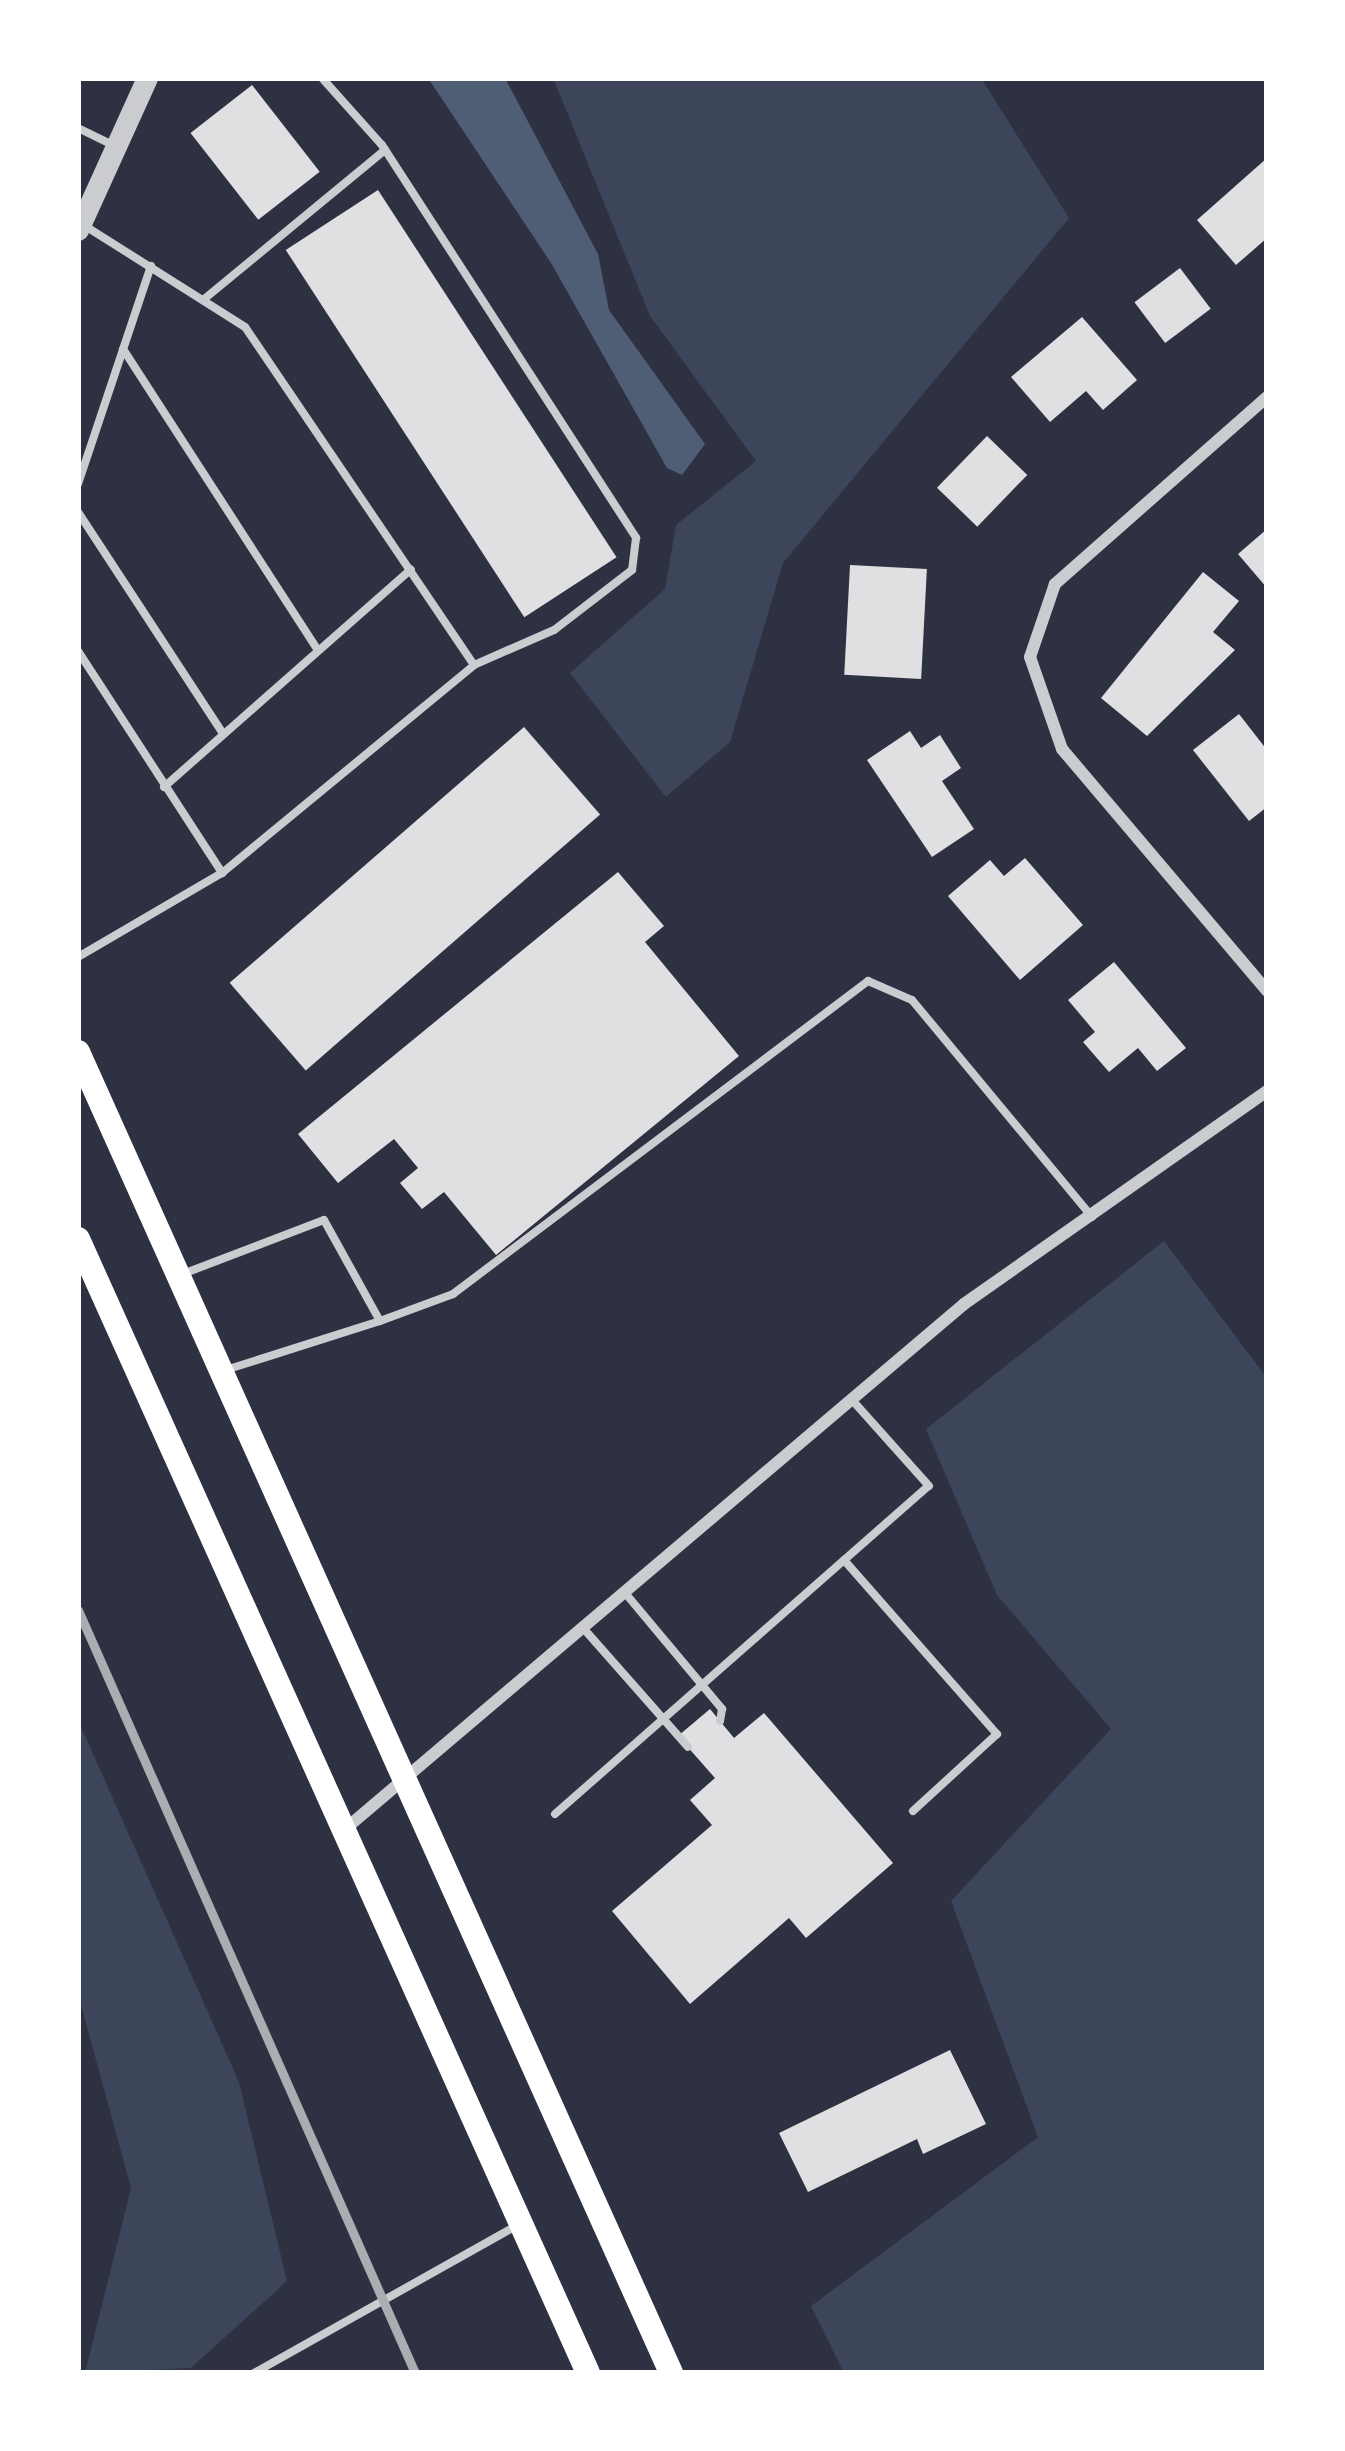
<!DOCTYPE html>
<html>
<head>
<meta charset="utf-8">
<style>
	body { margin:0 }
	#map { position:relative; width:1345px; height:2451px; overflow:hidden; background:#2d3142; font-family:"Open Sans",sans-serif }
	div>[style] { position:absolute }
	.green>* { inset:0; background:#3c4559 }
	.water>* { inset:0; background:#4f5d75 }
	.building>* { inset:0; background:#e0e0e3; transform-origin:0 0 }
	.service>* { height:8px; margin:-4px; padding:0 4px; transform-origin:4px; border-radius:4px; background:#caccd0 }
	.minor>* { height:12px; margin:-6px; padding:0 6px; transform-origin:6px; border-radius:6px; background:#caccd0 }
	.tertiary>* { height:21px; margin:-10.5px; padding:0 10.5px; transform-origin:10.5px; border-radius:10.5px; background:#caccd0 }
	.primary>* { height:24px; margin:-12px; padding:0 12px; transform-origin:12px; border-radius:12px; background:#fff }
	.rail>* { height:9px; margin:-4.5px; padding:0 4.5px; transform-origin:4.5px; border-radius:4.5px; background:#abadb3 }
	span { translate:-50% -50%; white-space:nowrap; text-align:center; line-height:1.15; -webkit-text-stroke:12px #fff; paint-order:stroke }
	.frame { position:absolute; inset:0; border:81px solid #fff; pointer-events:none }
</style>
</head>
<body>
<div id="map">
	<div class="green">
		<i style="clip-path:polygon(553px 78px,981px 78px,1069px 218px,783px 563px,730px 742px,666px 797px,570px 673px,665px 589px,676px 525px,756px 461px,650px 316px)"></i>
		<i style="clip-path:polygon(1164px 1241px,1267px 1378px,1267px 2373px,844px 2373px,811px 2306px,1038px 2137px,951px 1901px,1111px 1729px,997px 1595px,926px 1429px)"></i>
		<i style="clip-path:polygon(78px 1720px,239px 2082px,287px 2281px,191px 2368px,85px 2373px,131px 2188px,78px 1994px)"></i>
	</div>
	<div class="water">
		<i style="clip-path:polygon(428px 78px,505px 78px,598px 254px,609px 310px,705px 444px,682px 475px,667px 468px,551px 263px)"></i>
	</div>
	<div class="building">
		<i style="left:252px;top:85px;width:110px;height:78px;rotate:52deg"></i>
		<i style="clip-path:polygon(1267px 158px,1267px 238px,1236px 265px,1197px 220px)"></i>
		<i style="left:378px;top:190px;width:438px;height:110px;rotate:57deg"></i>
		<i style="left:1180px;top:268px;width:51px;height:57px;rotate:53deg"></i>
		<i style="clip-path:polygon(1082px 317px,1137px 380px,1103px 410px,1086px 391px,1050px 422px,1011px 377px)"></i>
		<i style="left:987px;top:436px;width:56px;height:72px;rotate:44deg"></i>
		<i style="clip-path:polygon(1267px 529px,1267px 588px,1238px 554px)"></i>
		<i style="left:850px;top:565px;width:77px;height:110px;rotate:3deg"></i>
		<i style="clip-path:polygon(1203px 572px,1239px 601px,1213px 632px,1235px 650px,1147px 736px,1101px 698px)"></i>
		<i style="clip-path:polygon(1239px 714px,1267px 750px,1267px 807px,1249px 821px,1193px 750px)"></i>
		<i style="left:524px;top:727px;width:116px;height:390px;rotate:49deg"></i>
		<i style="clip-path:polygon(910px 731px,921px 748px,940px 735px,961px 768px,942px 781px,974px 829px,932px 857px,867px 760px)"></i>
		<i style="clip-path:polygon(1025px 858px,1083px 925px,1020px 980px,948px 896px,990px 860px,1004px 876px)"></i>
		<i style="clip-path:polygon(618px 872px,664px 926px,645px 942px,739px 1056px,496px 1255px,444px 1192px,422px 1209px,400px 1183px,418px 1168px,394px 1139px,338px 1183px,298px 1134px)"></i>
		<i style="clip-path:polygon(1114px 962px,1186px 1048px,1157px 1071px,1138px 1048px,1109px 1072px,1083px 1042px,1095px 1032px,1068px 1000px)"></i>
		<i style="clip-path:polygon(710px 1709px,734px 1738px,764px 1713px,893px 1863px,806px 1938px,789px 1918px,690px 2004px,612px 1911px,712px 1825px,690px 1800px,715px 1778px,678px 1736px)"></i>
		<i style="clip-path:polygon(950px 2050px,986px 2124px,923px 2154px,917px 2139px,808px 2192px,779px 2133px)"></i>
	</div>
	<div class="service">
		<i style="left:322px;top:78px;width:90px;rotate:48.2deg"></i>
		<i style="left:382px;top:145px;width:468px;rotate:57.1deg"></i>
		<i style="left:636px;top:538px;width:32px;rotate:97deg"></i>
		<i style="left:632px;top:570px;width:98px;rotate:142.4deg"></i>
		<i style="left:554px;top:630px;width:87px;rotate:156.4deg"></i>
		<i style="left:78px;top:128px;width:39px;rotate:26deg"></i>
		<i style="left:203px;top:300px;width:236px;rotate:-39.5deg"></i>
		<i style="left:123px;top:349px;width:359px;rotate:57.1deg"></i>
		<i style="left:78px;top:484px;width:230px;rotate:-71.5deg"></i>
		<i style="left:78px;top:512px;width:265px;rotate:56.8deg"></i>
		<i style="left:78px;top:651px;width:265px;rotate:57deg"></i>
		<i style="left:164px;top:787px;width:329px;rotate:-41.4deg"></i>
		<i style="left:78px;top:957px;width:167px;rotate:-30.3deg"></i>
		<i style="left:222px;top:873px;width:327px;rotate:-39.5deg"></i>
		<i style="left:474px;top:665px;width:408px;rotate:-124.1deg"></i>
		<i style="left:245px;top:327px;width:189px;rotate:-147.7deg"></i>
		<i style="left:180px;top:1275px;width:154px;rotate:-20.9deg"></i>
		<i style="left:324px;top:1220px;width:115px;rotate:61deg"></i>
		<i style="left:380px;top:1321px;width:158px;rotate:162.4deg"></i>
		<i style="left:380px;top:1321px;width:78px;rotate:-20.3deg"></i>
		<i style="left:453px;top:1294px;width:520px;rotate:-37.02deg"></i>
		<i style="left:868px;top:981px;width:48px;rotate:23.4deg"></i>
		<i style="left:912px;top:1000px;width:282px;rotate:50.3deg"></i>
		<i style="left:844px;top:1560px;width:232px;rotate:48.7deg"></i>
		<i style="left:997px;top:1734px;width:114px;rotate:137.5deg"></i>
		<i style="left:626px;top:1594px;width:150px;rotate:50.1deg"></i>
		<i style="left:722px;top:1709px;width:12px;rotate:99deg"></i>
		<i style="left:584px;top:1629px;width:157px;rotate:48.6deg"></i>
		<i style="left:555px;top:1814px;width:497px;rotate:-41.3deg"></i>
		<i style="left:929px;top:1486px;width:115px;rotate:-131.8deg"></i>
		<i style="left:254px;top:2373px;width:298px;rotate:-29.3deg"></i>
	</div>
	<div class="minor">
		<i style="left:1267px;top:397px;width:283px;rotate:138.6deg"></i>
		<i style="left:1055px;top:584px;width:77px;rotate:108.9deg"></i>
		<i style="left:1030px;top:657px;width:97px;rotate:70.8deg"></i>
		<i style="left:1062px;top:749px;width:317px;rotate:49.7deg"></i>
		<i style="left:344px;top:1830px;width:813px;rotate:-40.31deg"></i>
		<i style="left:964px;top:1304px;width:370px;rotate:-35.1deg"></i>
	</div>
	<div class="tertiary">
		<i style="left:78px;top:230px;width:167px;rotate:-65.6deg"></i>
	</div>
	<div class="primary">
		<i style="left:78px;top:1052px;width:1448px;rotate:65.82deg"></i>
		<i style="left:78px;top:1239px;width:1243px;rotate:65.78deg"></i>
	</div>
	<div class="rail">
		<i style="left:78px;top:1610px;width:834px;rotate:66.17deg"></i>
	</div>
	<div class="frame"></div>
</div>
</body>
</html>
